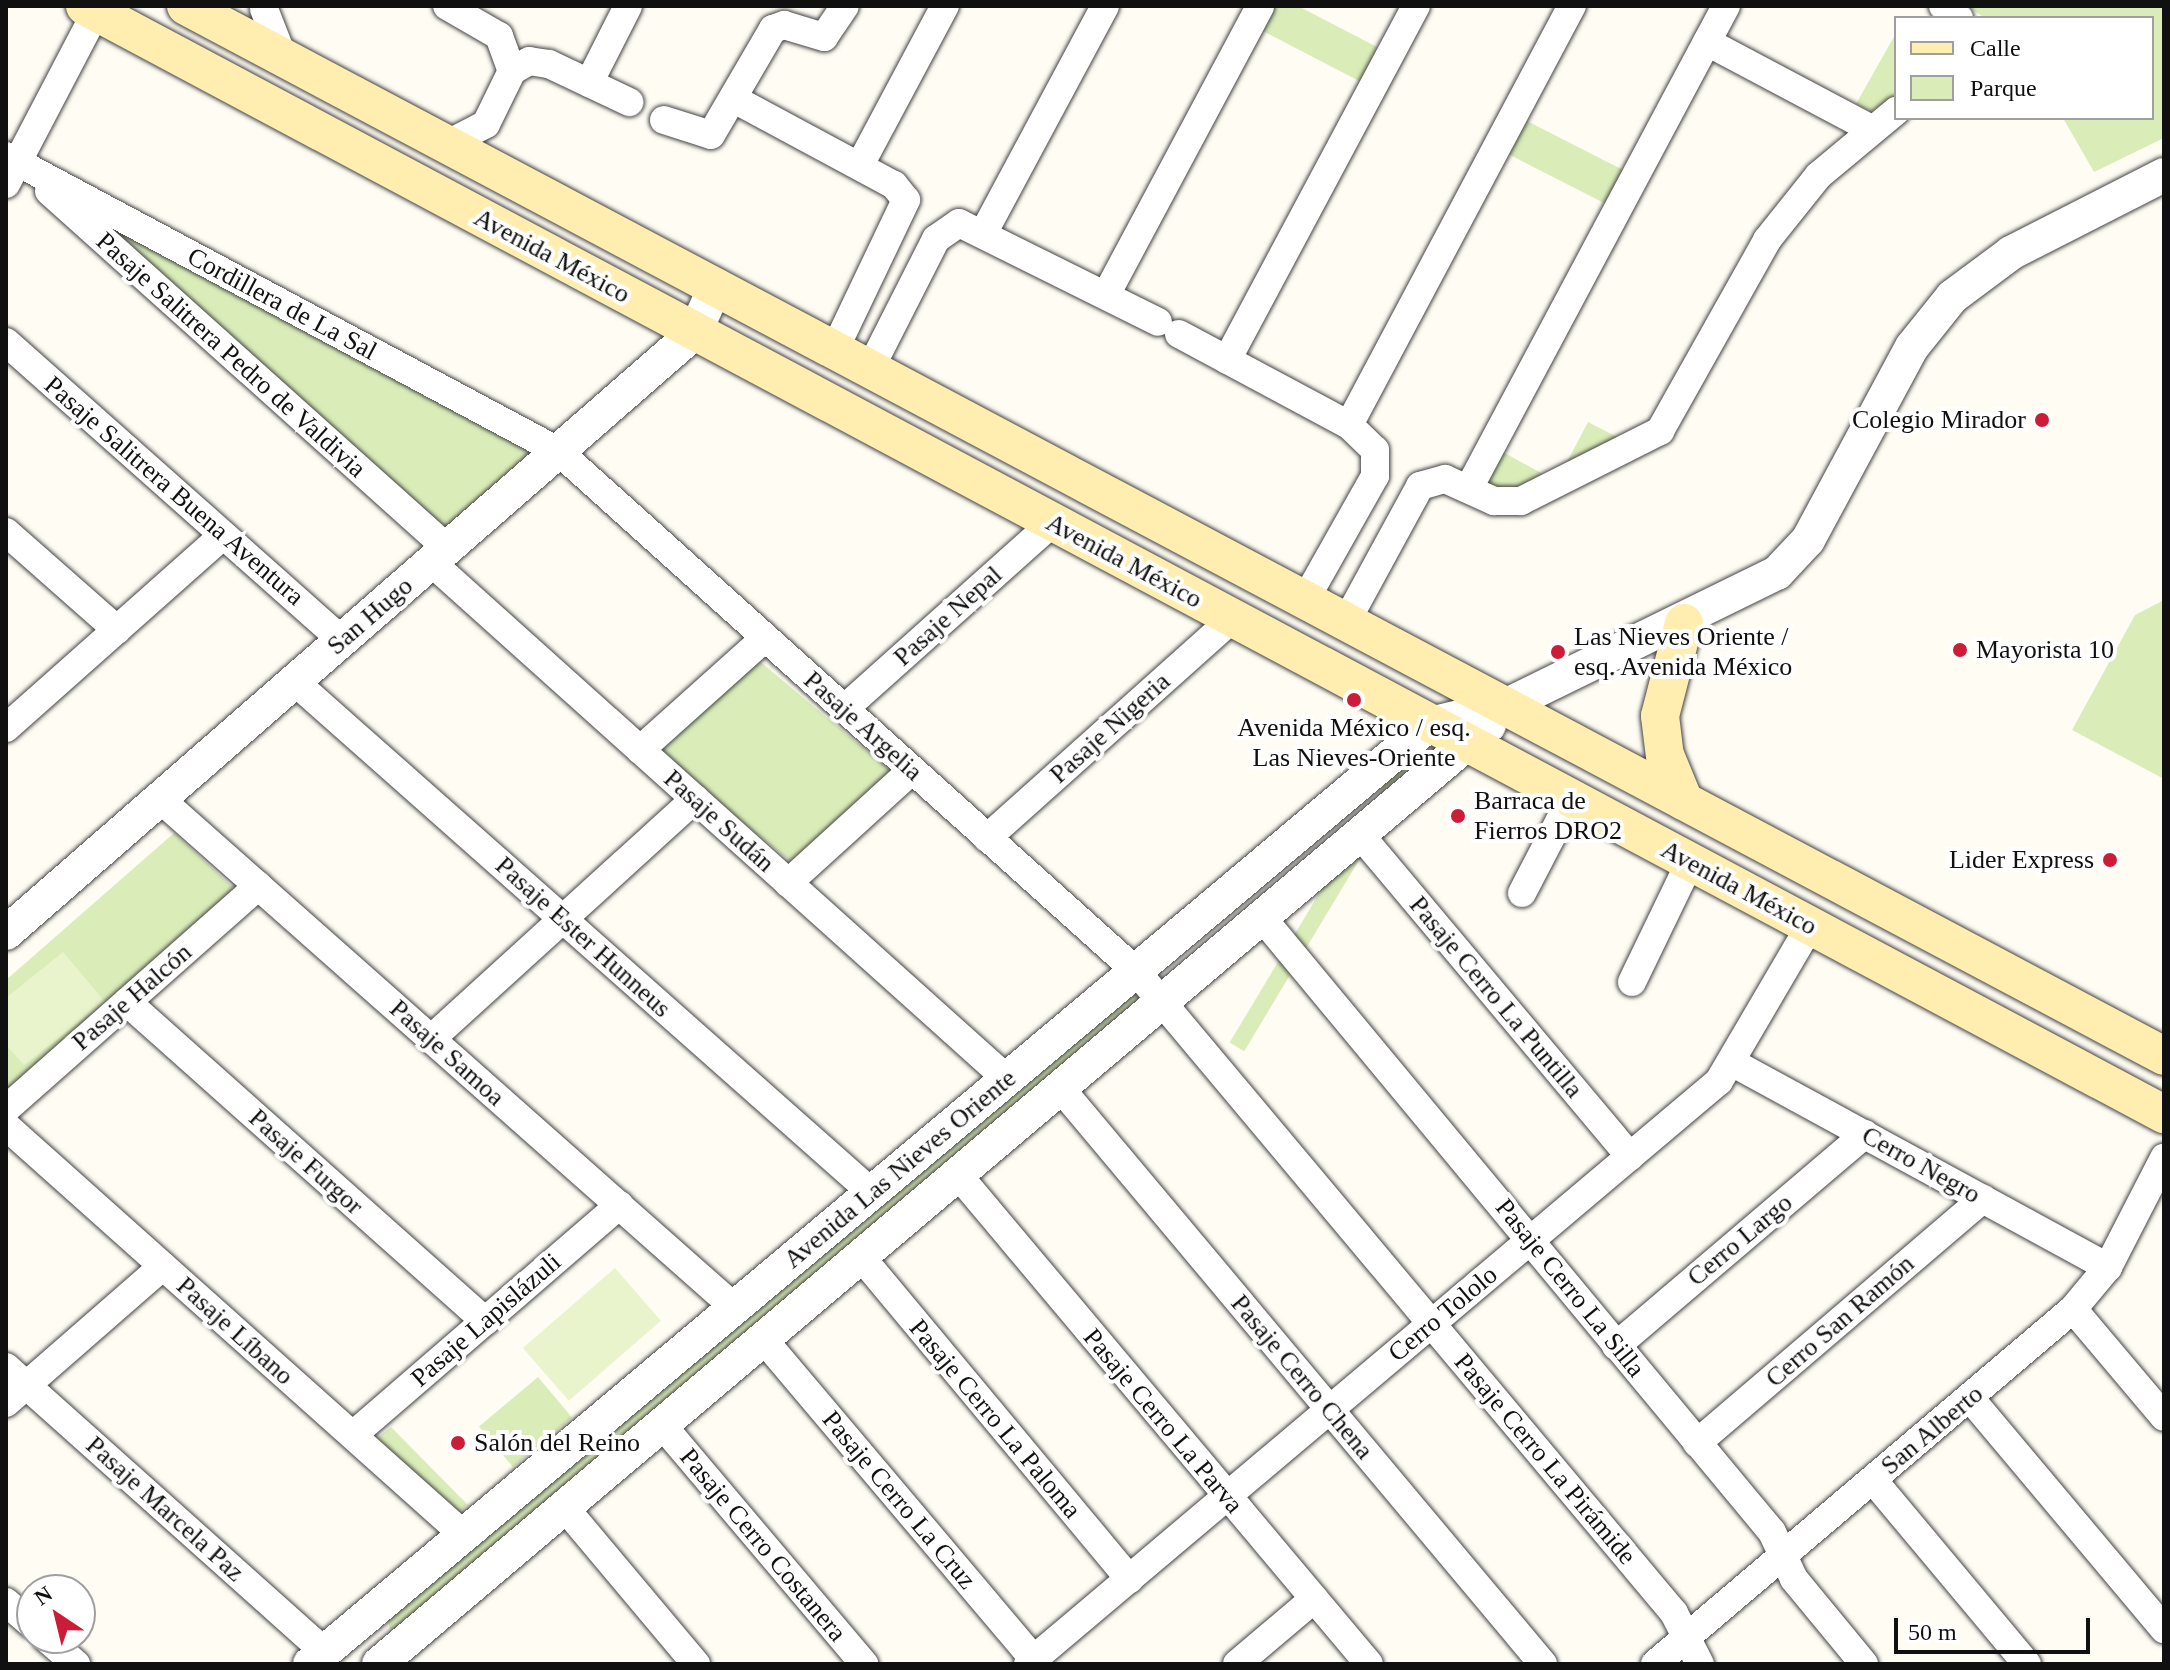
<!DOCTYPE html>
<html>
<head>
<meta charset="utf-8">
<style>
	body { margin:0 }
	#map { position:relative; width:2170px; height:1670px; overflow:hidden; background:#fffcf4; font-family:Georgia,serif }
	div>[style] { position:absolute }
	.green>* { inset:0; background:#daedb9; transform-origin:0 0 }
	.pitch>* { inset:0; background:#eaf4cc; transform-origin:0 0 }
	.roads { filter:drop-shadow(0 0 2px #434343) drop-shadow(0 0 2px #434343) }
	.minor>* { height:28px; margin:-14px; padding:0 14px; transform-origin:14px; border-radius:14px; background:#fff }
	.tertiary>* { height:34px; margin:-17px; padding:0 17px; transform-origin:17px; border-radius:17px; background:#fff }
	.secondary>* { height:38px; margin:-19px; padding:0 19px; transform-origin:19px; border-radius:19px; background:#ffeeaf }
	.dots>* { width:22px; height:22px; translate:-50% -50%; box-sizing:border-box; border:4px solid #fff; border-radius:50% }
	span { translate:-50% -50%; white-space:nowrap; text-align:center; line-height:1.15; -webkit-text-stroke:8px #fff; paint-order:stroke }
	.street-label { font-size:26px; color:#101010 }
	.poi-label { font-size:26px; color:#101010 }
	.right { translate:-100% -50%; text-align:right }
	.left { translate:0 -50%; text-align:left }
	.frame { position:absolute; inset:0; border:8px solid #101010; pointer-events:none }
	.legend { position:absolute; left:1894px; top:16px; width:260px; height:104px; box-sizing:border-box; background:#fff; border:2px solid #9f9f9f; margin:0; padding:10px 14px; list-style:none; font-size:24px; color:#101010 }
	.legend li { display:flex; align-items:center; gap:16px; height:40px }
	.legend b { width:40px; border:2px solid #9f9f9f }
	.north { position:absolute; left:16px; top:1574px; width:80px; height:80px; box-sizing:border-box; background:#fff; border:2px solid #9f9f9f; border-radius:50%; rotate:325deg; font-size:22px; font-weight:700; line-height:32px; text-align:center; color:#101010 }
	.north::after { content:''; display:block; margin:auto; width:28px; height:36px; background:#cb1d38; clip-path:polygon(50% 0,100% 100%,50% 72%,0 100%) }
	.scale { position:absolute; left:1894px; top:1618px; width:196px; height:36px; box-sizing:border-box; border:4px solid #101010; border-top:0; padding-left:10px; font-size:24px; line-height:28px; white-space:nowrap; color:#101010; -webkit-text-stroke:6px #fff; paint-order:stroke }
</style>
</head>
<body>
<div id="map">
	<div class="green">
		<i style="clip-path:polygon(1274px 6px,1298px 6px,1379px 48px,1361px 82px,1261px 30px)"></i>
		<i style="clip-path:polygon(1967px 6px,2164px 6px,2164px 138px,2094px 172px,2063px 118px,2152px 118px,2152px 18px,1985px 18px)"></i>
		<i style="clip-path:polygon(1896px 33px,1896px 96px,1871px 111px,1856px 104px)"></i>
		<i style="left:1523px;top:119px;width:113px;height:38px;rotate:27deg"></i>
		<i style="clip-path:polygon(91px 213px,542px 451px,448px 530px)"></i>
		<i style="clip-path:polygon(1588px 422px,1623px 440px,1567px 462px)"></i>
		<i style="clip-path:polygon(1503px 452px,1543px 474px,1502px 494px,1484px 484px)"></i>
		<i style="clip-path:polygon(2164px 600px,2164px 779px,2072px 730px,2135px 615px)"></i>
		<i style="clip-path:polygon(757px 659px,892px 772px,791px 862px,659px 753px)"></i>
		<i style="left:1397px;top:764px;width:17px;height:325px;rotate:31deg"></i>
		<i style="clip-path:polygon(174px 833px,239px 893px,6px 1098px,6px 980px)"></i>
		<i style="clip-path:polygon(1138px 984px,1153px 999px,401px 1633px,390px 1629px,387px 1617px)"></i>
		<i style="left:538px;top:1377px;width:53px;height:77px;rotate:50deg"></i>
		<i style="clip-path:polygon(391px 1427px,468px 1505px,451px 1519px,368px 1445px)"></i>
	</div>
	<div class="pitch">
		<i style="clip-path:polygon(63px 952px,105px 1002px,24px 1065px,6px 1045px,6px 998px)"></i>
		<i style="left:615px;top:1268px;width:70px;height:122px;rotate:49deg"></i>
	</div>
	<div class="roads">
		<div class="minor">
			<i style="left:447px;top:6px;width:60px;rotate:30deg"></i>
			<i style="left:499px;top:36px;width:37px;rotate:70deg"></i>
			<i style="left:1943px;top:6px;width:20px;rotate:37deg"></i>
			<i style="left:264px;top:9px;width:55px;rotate:68.6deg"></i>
			<i style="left:1707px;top:42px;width:186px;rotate:27.9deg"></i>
			<i style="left:589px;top:83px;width:86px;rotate:-63.1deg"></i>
			<i style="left:734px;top:99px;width:182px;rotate:28.3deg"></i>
			<i style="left:894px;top:185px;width:19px;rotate:51deg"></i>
			<i style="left:906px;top:200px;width:165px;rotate:115.5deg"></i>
			<i style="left:664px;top:120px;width:49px;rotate:17.7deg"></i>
			<i style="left:711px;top:135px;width:123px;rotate:-59.7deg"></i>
			<i style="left:773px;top:29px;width:12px;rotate:-20deg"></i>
			<i style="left:784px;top:25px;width:42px;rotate:16.7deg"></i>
			<i style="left:824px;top:37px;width:37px;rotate:-56deg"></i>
			<i style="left:446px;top:145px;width:45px;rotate:-27.7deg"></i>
			<i style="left:486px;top:124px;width:59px;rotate:-63.9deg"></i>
			<i style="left:512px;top:71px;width:20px;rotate:-30deg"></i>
			<i style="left:529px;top:61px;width:20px;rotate:9deg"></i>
			<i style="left:549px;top:64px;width:89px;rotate:25.4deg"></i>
			<i style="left:6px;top:156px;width:626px;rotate:28.12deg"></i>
			<i style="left:558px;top:451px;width:777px;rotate:41.98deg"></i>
			<i style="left:1136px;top:971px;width:838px;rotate:50.04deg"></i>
			<i style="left:1674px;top:1613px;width:57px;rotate:63deg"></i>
			<i style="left:860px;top:165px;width:180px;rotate:-61.9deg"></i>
			<i style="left:6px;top:184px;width:194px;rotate:-62.4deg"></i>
			<i style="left:49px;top:191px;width:535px;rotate:41.89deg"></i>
			<i style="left:985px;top:230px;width:254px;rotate:-61.8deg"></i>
			<i style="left:1106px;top:295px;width:327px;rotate:-61.9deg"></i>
			<i style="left:1179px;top:334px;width:193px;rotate:28.2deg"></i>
			<i style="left:1349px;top:425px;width:36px;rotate:44deg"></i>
			<i style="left:1375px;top:450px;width:26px;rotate:90deg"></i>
			<i style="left:1375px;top:476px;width:142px;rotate:119.4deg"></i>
			<i style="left:6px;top:342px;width:449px;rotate:41.6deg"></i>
			<i style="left:1227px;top:360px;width:401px;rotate:-61.9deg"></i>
			<i style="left:870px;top:369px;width:146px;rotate:-63.1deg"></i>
			<i style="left:936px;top:239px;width:28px;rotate:-35deg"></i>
			<i style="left:959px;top:223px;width:222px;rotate:26.4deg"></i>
			<i style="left:1349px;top:425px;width:475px;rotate:-62deg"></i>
			<i style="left:1469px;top:488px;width:546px;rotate:-61.93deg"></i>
			<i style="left:6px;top:532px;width:148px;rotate:41.4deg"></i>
			<i style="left:431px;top:562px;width:774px;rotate:41.91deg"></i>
			<i style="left:1346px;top:622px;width:155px;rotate:-61.4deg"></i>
			<i style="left:1420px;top:486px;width:26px;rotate:-16deg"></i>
			<i style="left:1445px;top:479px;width:54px;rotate:24.2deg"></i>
			<i style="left:1494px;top:501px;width:27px"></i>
			<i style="left:1521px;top:501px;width:156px;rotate:-26.7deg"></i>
			<i style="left:1660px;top:431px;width:219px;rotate:-60.7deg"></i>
			<i style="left:1767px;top:240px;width:82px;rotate:-51.4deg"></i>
			<i style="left:1818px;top:176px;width:102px;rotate:-39.8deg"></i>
			<i style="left:294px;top:681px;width:772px;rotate:41.53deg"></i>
			<i style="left:844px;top:709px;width:279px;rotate:-41.8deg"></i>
			<i style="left:6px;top:728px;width:290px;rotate:-41.6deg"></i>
			<i style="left:640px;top:750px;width:168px;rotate:-41.9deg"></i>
			<i style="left:160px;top:799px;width:768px;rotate:41.52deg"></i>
			<i style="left:1362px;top:837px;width:417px;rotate:50deg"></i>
			<i style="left:987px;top:838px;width:329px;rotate:-41.8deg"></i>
			<i style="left:788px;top:883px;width:168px;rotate:-42.3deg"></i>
			<i style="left:1522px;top:893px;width:106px;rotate:-62.5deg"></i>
			<i style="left:1264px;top:920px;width:795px;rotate:50.31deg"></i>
			<i style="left:1772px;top:1532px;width:52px;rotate:64.9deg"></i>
			<i style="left:1794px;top:1579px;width:110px;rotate:50.5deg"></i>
			<i style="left:1632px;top:982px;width:133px;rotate:-64.2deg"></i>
			<i style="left:127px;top:1002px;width:480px;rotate:41.7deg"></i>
			<i style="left:431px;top:1039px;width:357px;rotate:-42.3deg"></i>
			<i style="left:1735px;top:1064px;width:425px;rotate:28.6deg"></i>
			<i style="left:1062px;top:1090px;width:749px;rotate:50.04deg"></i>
			<i style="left:6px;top:1109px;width:337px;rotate:-41.5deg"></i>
			<i style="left:6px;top:1126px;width:614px;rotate:41.77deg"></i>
			<i style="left:959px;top:1176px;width:637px;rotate:49.96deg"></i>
			<i style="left:862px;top:1258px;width:418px;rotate:50.2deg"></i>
			<i style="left:2073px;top:1309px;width:141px;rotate:49.9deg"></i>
			<i style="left:764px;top:1340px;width:418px;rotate:49.8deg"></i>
			<i style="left:1616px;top:1346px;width:327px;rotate:-40.4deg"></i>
			<i style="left:6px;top:1367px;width:428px;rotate:41.8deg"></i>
			<i style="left:1970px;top:1398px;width:302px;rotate:50deg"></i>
			<i style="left:6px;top:1403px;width:208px;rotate:-41.1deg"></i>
			<i style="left:663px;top:1426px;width:312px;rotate:49.8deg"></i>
			<i style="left:353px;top:1435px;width:352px;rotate:-40.8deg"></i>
			<i style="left:1697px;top:1443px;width:376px;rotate:-40.5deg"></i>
			<i style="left:1873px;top:1480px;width:240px;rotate:50.1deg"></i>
			<i style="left:565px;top:1508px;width:204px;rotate:50deg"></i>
			<i style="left:6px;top:1602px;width:35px;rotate:41deg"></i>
			<i style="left:46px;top:1638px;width:40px;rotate:41deg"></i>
			<i style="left:1028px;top:1664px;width:904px;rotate:-40.15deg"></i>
			<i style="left:1719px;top:1081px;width:180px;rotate:-59.6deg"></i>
			<i style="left:1237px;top:1664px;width:101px;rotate:-40.2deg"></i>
			<i style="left:1655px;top:1664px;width:548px;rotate:-40.34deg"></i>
			<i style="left:2073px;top:1309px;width:55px;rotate:-50.2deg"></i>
			<i style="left:2108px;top:1267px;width:123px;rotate:-62.8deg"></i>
		</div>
		<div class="tertiary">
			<i style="left:6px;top:933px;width:914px;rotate:-41.1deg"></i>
			<i style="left:695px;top:332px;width:51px;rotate:-65.9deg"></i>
			<i style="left:310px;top:1664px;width:1462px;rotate:-40.01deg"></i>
			<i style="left:1430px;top:724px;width:77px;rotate:-13.5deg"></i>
			<i style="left:1505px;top:706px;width:303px;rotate:-26.1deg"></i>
			<i style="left:1777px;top:573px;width:45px;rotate:-46.8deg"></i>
			<i style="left:1808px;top:540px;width:219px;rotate:-61.7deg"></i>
			<i style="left:1912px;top:347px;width:64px;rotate:-51.3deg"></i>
			<i style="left:1952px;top:297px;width:74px;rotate:-36.7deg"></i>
			<i style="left:2011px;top:253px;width:172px;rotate:-27deg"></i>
			<i style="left:379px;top:1664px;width:1454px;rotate:-40.23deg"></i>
		</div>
		<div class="secondary">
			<i style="left:85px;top:6px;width:2356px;rotate:28.06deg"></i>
			<i style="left:186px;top:6px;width:2239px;rotate:27.96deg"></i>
			<i style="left:1684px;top:623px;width:96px;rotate:104.5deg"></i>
			<i style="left:1660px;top:716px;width:39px;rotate:83deg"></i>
			<i style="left:1665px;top:755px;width:50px;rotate:67.6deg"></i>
		</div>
	</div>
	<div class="dots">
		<i style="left:2042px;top:420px;background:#cb1d38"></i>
		<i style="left:1960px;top:650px;background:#cb1d38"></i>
		<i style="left:1558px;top:652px;background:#cb1d38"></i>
		<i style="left:1354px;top:700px;background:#cb1d38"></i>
		<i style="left:1458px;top:816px;background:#cb1d38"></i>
		<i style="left:2110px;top:860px;background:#cb1d38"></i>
		<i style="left:458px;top:1443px;background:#cb1d38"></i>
	</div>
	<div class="street-label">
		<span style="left:552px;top:256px;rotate:28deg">Avenida México</span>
		<span style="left:282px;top:304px;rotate:28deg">Cordillera de La Sal</span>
		<span style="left:231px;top:355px;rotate:42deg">Pasaje Salitrera Pedro de Valdivia</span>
		<span style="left:174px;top:491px;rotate:41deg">Pasaje Salitrera Buena Aventura</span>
		<span style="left:1124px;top:561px;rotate:28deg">Avenida México</span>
		<span style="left:370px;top:616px;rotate:-41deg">San Hugo</span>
		<span style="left:948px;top:616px;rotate:-42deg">Pasaje Nepal</span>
		<span style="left:863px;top:726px;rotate:42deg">Pasaje Argelia</span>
		<span style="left:1110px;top:728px;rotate:-42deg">Pasaje Nigeria</span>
		<span style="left:719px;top:821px;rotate:42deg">Pasaje Sudán</span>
		<span style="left:1739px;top:888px;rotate:28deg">Avenida México</span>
		<span style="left:583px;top:937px;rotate:42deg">Pasaje Ester Hunneus</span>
		<span style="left:132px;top:997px;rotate:-41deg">Pasaje Halcón</span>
		<span style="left:1496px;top:997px;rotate:50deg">Pasaje Cerro La Puntilla</span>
		<span style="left:447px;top:1053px;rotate:42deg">Pasaje Samoa</span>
		<span style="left:306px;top:1162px;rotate:42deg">Pasaje Furgor</span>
		<span style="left:1921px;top:1165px;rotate:29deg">Cerro Negro</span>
		<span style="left:900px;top:1169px;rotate:-40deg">Avenida Las Nieves Oriente</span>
		<span style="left:1740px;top:1240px;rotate:-40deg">Cerro Largo</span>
		<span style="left:1570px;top:1288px;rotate:51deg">Pasaje Cerro La Silla</span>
		<span style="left:1443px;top:1314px;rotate:-40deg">Cerro Tololo</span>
		<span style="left:486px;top:1320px;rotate:-41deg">Pasaje Lapislázuli</span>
		<span style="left:1840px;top:1321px;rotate:-41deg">Cerro San Ramón</span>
		<span style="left:235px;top:1331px;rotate:42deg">Pasaje Líbano</span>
		<span style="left:1302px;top:1377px;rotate:50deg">Pasaje Cerro Chena</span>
		<span style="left:995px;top:1419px;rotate:50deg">Pasaje Cerro La Paloma</span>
		<span style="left:1163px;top:1421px;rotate:50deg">Pasaje Cerro La Parva</span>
		<span style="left:1932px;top:1430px;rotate:-40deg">San Alberto</span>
		<span style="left:1545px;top:1459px;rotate:50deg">Pasaje Cerro La Pirámide</span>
		<span style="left:899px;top:1500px;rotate:50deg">Pasaje Cerro La Cruz</span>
		<span style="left:165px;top:1509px;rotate:42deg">Pasaje Marcela Paz</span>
		<span style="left:763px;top:1545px;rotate:50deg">Pasaje Cerro Costanera</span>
	</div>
	<div class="poi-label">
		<span class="right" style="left:2026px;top:420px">Colegio Mirador</span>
		<span class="left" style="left:1574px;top:652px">Las Nieves Oriente /<br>esq. Avenida México</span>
		<span class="left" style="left:1976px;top:650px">Mayorista 10</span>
		<span style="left:1354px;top:743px">Avenida México / esq.<br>Las Nieves-Oriente</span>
		<span class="left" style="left:1474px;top:816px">Barraca de<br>Fierros DRO2</span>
		<span class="right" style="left:2094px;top:860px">Lider Express</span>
		<span class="left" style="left:474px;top:1443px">Salón del Reino</span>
	</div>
	<div class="frame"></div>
	<ul class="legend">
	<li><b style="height:10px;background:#ffeeaf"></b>Calle</li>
	<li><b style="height:22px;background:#daedb9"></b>Parque</li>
	</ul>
	<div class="north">N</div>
	<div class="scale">50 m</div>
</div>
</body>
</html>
